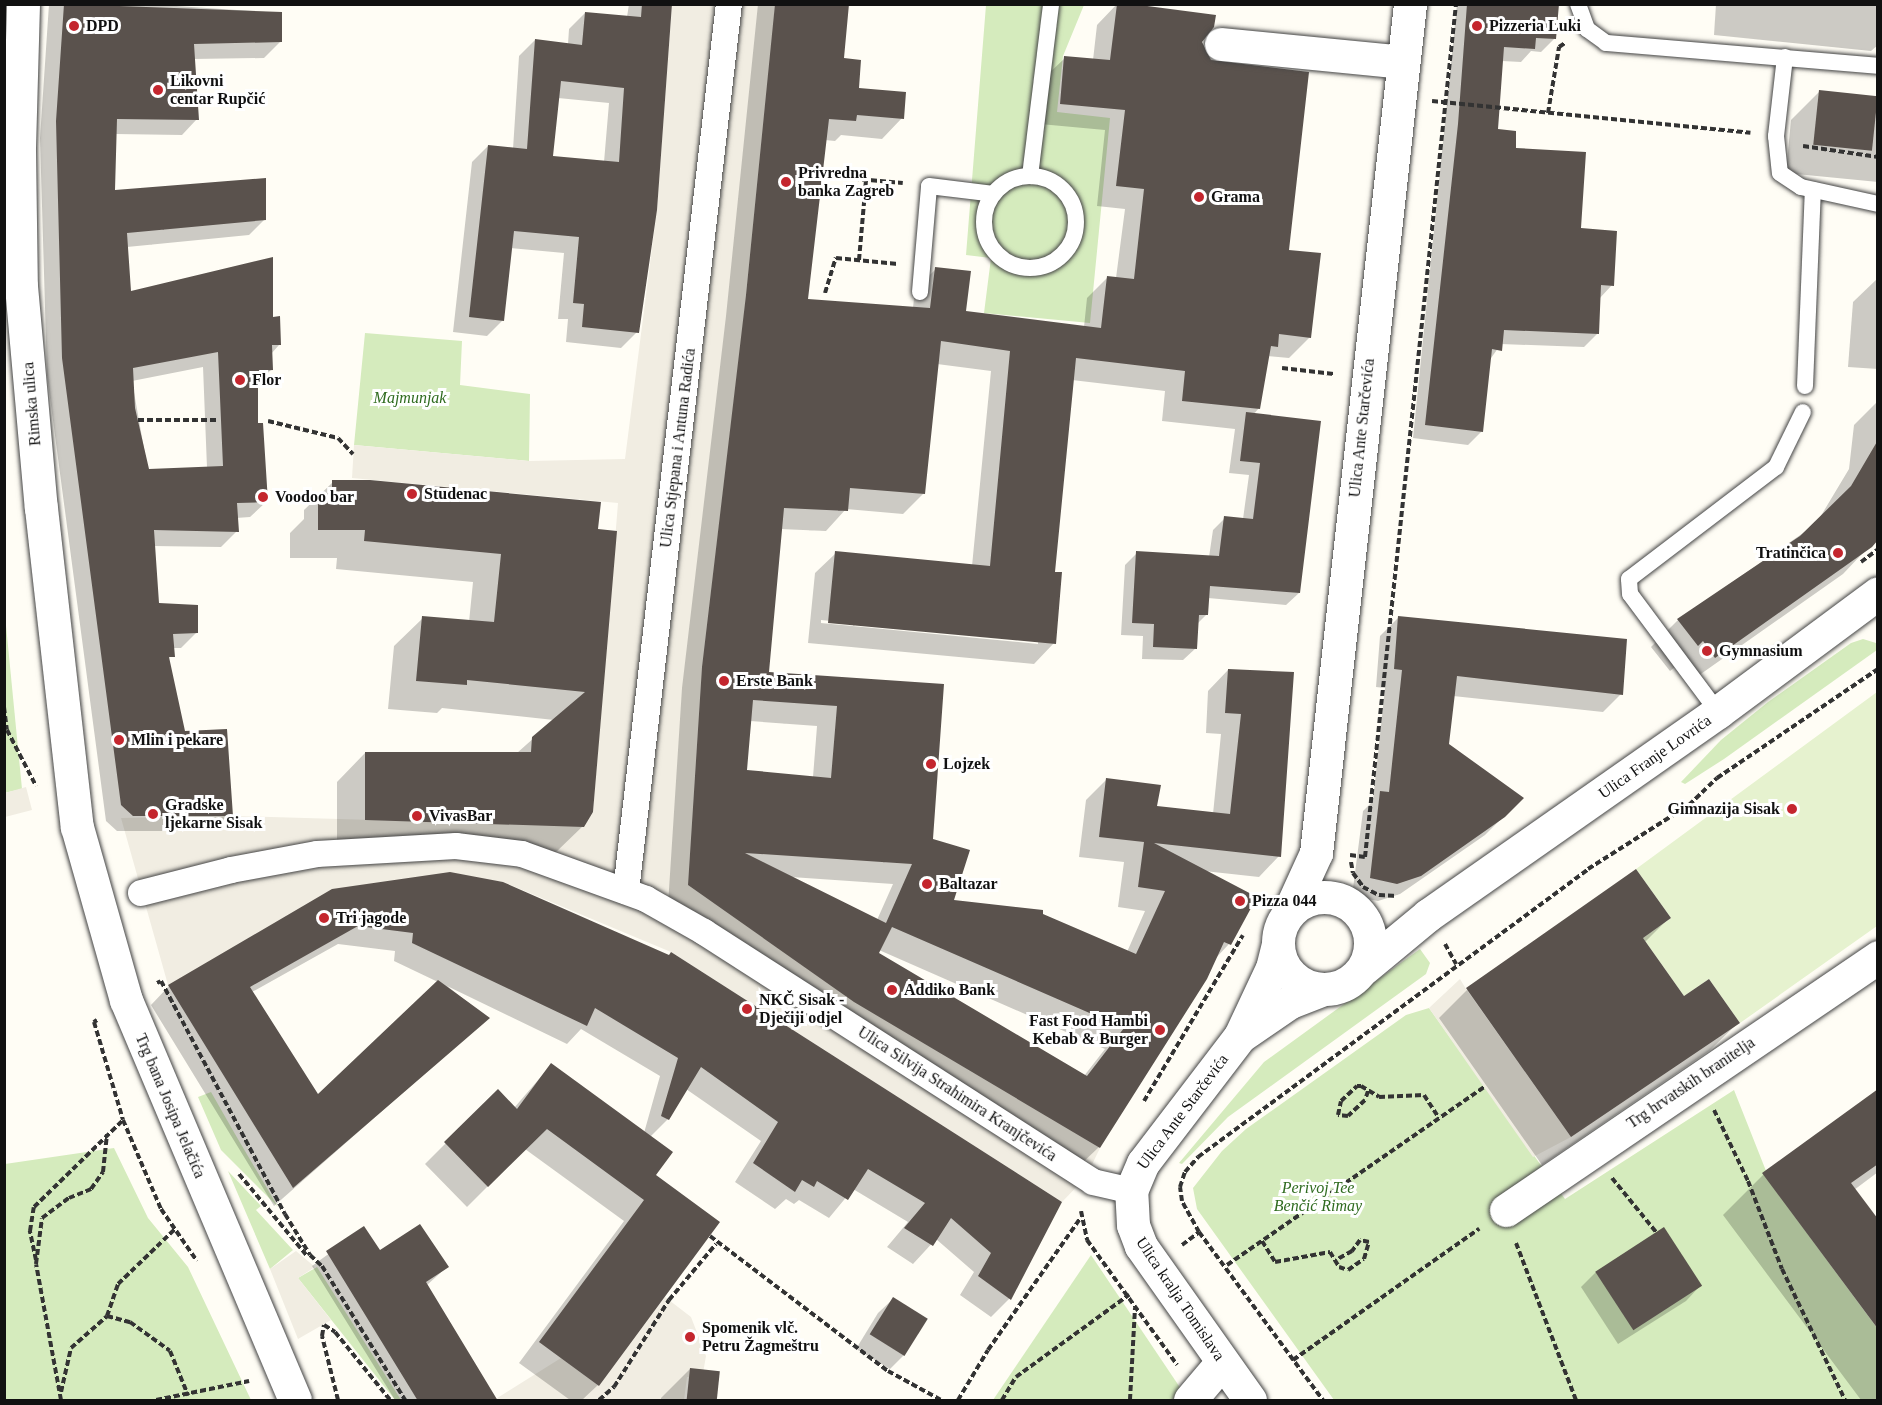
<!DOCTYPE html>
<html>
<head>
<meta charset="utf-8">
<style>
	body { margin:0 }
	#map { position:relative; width:1882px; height:1405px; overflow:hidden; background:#fffdf5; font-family:"Times New Roman",serif }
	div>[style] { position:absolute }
	.green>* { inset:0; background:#d5ebbd }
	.pitch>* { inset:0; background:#e6f2cf }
	.plaza>* { inset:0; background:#f1ede2 }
	.shadow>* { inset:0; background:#0003 }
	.building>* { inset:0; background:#5a524d; transform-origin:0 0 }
	.path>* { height:4px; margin-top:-2px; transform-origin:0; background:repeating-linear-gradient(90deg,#333 0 6px,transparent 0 9px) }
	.roads { filter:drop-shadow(0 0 2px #444) drop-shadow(0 0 2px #444) }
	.service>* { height:16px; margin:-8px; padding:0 8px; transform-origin:8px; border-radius:8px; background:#fff }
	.service>.ring { margin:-8px; padding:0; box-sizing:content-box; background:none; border:16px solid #fff; border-radius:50% }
	.pedestrian>* { height:26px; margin:-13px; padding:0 13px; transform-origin:13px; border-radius:13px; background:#fff }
	.minor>* { height:33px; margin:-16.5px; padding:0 16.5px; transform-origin:16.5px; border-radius:16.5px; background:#fff }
	.minor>.ring { margin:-16.5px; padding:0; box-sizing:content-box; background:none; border:33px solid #fff; border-radius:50% }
	.dots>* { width:16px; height:16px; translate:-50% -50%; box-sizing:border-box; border:3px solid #fff; border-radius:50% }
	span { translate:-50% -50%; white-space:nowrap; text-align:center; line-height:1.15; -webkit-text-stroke:6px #fff; paint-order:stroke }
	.poi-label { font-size:16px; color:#111; font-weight:700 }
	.left { translate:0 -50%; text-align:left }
	.right { translate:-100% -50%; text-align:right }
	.park-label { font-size:16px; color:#2f6b1f; font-style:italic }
	.street-label { font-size:16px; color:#111 }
	.frame { position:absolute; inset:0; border:6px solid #111; pointer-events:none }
</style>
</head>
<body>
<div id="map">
	<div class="green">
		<i style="clip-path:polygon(986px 5px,1084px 5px,1063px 56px,1057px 112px,1110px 118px,1090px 323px,984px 313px,991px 258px,966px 255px)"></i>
		<i style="clip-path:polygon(365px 333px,462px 341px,460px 385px,530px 394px,529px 461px,354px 445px)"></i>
		<i style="clip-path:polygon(4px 605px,22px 789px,4px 793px)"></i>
		<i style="clip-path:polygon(1863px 639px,1876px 643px,1877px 650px,1724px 759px,1685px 784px,1681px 782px,1721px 740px,1768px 702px,1851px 643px)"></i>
		<i style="clip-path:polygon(1420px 949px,1430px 963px,1426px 974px,1228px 1117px,1182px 1164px,1179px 1163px,1264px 1062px)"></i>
		<i style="clip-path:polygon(1429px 1008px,1565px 1199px,1734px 1090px,1772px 1186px,1877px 1328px,1877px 1400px,1334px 1400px,1197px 1209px,1193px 1188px,1222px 1151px,1246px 1129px,1406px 1015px)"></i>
		<i style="clip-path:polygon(211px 1092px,235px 1134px,278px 1207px,221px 1150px,198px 1097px)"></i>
		<i style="clip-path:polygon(114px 1148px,148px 1218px,188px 1267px,251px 1400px,5px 1400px,5px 1164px)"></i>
		<i style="clip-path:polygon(228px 1171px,261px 1206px,256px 1210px,293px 1250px,270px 1269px)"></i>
		<i style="clip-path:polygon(1091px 1255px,1181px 1389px,1172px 1400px,993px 1400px)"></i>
		<i style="clip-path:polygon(317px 1267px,401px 1400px,395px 1400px,298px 1278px)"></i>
	</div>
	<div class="pitch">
		<i style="clip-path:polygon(1877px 692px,1877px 926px,1740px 1023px,1709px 979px,1684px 996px,1643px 938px,1671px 918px,1636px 869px)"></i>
	</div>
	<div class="plaza">
		<i style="clip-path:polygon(672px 5px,775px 5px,743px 325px,702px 667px,688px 885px,855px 1002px,1100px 1148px,1086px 1177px,1062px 1202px,671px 952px,503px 882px,441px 874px,168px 985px,121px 818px,233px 816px,584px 826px,593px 812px,618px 503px,352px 478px,354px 445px,529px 461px,625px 459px,657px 209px)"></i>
		<i style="clip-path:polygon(26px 787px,32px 810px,5px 817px,5px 793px)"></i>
		<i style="clip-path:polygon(1460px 979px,1466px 989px,1571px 1137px,1533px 1157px,1484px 1087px,1429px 1008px)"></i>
		<i style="clip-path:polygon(296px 1251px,315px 1267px,298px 1278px,331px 1320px,298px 1339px,270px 1269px)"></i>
		<i style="clip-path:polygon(665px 1297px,691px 1317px,706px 1356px,702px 1379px,687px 1377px,684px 1400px,494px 1400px,561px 1358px,599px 1386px)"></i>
	</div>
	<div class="shadow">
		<i style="clip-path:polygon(evenodd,49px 4px,146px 4px,281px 13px,280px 42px,264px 58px,193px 59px,197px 119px,182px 135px,115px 134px,114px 191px,265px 219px,249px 235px,127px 247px,130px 293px,272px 319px,279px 345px,271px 354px,272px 369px,256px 384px,256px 425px,266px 502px,250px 517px,236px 518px,237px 531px,221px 547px,153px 546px,158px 604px,197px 632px,181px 648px,173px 648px,168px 661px,184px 733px,232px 816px,216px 831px,117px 831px,106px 821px,47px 375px,40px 138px,49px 4px,203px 367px,207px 468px,148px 471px,132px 381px,203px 367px)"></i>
		<i style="clip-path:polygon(evenodd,629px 4px,671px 4px,637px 332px,621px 348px,566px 342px,568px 319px,558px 319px,564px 253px,510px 248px,503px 320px,487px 336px,453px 332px,472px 162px,488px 146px,513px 149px,519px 56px,535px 40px,568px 44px,569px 29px,585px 13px,627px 17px,629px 4px,558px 98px,609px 103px,604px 162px,552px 158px,558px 98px)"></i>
		<i style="clip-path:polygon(evenodd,758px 4px,847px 4px,842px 59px,858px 89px,902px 118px,882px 139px,841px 135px,835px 141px,825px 140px,806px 301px,913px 308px,915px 289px,936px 269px,964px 313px,1084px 327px,1087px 298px,1108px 277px,1116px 278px,1125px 209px,1097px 206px,1105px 130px,1040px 124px,1044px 78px,1065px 58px,1093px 60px,1097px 25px,1117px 4px,1201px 42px,1203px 53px,1218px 64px,1287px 251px,1310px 337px,1289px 358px,1268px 356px,1259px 408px,1253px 415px,1299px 593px,1286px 605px,1208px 598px,1207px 614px,1197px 624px,1196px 648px,1183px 660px,1142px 659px,1143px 636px,1121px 635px,1125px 565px,1137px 553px,1209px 557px,1213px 530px,1225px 518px,1243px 519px,1249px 475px,1229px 473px,1235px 429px,1162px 421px,1165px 391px,1072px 380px,1054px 573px,1054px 643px,1034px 664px,808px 643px,815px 573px,836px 553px,972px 566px,991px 371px,937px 364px,924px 493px,903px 514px,846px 509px,826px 531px,780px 529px,767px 673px,942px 685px,932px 840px,952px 901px,1041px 915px,1127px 952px,1145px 911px,1118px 907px,1124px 862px,1079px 857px,1086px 800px,1107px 779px,1156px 807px,1213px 814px,1221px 734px,1206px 733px,1208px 691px,1228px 670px,1292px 674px,1279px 856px,1259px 877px,1204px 871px,1255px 898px,1229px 944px,1214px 960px,1099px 1147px,1078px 1167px,668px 905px,682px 688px,726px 316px,758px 4px,821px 620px,1038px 641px,1038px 644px,821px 623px,821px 620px,758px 4px,750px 721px,817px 726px,813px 777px,746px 771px,750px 721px,758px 4px,791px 877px,893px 884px,877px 920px,791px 877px,758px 4px,879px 950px,1105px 1049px,1084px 1076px,877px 953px,879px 950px)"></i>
		<i style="clip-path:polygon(1457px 4px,1557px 4px,1555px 38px,1541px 52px,1531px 51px,1521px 62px,1502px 61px,1497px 130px,1579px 230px,1612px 285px,1599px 299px,1598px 333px,1584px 347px,1501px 344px,1489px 361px,1482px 431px,1468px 445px,1413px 438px)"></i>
		<i style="clip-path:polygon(1716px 4px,1878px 4px,1878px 45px,1871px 51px,1714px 35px)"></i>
		<i style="clip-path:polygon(1819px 92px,1878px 97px,1878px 182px,1786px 173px,1791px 120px)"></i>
		<i style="clip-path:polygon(1878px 278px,1878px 369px,1848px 367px,1853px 302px)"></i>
		<i style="clip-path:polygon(1878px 401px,1878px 537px,1843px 574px,1688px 683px,1675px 667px,1670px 671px,1651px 647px,1678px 620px,1816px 524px,1849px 469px,1854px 425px)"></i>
		<i style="clip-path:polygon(333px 482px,599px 503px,583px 826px,554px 854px,337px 848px,337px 782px,365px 753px,517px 753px,554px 720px,442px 708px,437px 713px,388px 709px,394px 646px,423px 618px,469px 622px,473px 582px,336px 569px,337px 558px,290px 558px,290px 533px,304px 519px,304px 510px)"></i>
		<i style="clip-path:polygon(1398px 618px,1621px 694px,1603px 712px,1453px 696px,1448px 745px,1521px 799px,1485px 835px,1400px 894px,1378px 901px,1352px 896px,1363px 811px,1373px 801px,1385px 688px,1376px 687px,1380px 636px)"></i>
		<i style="clip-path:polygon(1635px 871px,1669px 918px,1644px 943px,1684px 998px,1738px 1023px,1709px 1051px,1542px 1165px,1439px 1018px,1467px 990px)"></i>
		<i style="clip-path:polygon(evenodd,333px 891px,1060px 1202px,1009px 1299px,991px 1317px,960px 1295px,974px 1272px,936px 1239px,913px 1264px,887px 1247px,908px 1222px,853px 1189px,829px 1218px,799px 1200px,794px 1204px,786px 1199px,775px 1209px,735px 1182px,761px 1141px,686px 1089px,668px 1119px,650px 1137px,654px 1175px,718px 1223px,598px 1385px,582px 1400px,570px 1400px,519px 1363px,624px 1221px,525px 1149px,467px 1207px,425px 1164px,498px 1091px,514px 1108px,551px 1065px,644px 1133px,660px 1076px,581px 1029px,567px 1044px,447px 986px,488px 1018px,274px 1206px,151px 1005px,169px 986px,333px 891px,338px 944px,395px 951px,394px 961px,438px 982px,318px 1097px,252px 992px,338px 944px)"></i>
		<i style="clip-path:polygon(1878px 1090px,1878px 1172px,1854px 1190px,1878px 1222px,1878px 1400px,1861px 1400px,1723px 1215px,1763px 1175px)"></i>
		<i style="clip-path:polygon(364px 1228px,379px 1252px,447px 1267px,427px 1285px,488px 1400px,395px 1400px,312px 1266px)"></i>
		<i style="clip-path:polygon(1663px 1229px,1700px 1286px,1686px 1301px,1618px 1344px,1581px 1287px,1596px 1272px)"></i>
		<i style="clip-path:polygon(893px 1299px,905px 1354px,890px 1369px,856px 1349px,878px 1313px)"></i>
		<i style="clip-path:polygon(690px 1369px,715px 1400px,661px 1400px,661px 1398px)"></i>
	</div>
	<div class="building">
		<i style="clip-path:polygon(evenodd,64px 4px,282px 12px,282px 42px,194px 44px,199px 120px,117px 119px,115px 190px,266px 178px,266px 220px,127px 233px,131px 291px,273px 257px,273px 317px,280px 316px,281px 345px,272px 345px,273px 370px,258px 371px,258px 423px,263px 423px,268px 502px,237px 503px,239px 532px,154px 530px,159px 603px,198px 605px,198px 633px,173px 634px,175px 657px,169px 657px,185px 731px,227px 729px,233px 816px,133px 816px,121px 805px,62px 358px,56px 121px,64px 4px,218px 352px,223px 466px,149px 469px,135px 408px,133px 368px,218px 352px)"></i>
		<i style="clip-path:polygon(evenodd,642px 4px,672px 4px,657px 210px,639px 333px,582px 327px,584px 304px,573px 303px,579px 237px,514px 231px,504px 321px,469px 317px,488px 145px,527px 149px,535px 39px,582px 45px,585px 12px,641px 17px,642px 4px,561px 81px,624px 88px,619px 162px,553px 156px,561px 81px)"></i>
		<i style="clip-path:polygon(evenodd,775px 4px,849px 4px,844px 58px,861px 60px,859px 88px,906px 92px,904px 119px,857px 115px,856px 121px,829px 119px,808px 299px,930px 308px,935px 267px,971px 271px,966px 311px,1101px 328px,1107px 276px,1134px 279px,1144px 189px,1116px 186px,1125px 110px,1060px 104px,1064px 56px,1110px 60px,1117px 4px,1132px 4px,1216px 15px,1214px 27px,1202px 42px,1211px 60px,1309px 72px,1289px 250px,1321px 253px,1311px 338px,1279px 334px,1278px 347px,1271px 346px,1260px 409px,1182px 401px,1185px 371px,1076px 358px,1055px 572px,1062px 572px,1056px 644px,828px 623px,835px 551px,990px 566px,1010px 351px,941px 341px,925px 494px,850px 488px,848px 511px,784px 508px,769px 672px,944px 684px,933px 839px,970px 850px,954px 900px,1043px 910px,1043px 914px,1136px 954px,1165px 891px,1138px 887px,1144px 842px,1099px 837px,1106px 778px,1161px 785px,1157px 806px,1230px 814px,1241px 714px,1225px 713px,1228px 669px,1294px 672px,1281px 857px,1154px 843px,1257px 897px,1231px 945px,1224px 942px,1207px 979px,1100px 1148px,854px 1002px,688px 885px,702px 667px,746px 295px,775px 4px,753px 700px,837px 706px,831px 778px,747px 770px,753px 700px,775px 4px,745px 853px,912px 864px,886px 923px,745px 853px,775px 4px,892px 927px,1124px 1028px,1087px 1076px,879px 953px,892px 927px)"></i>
		<i style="clip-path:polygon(1467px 4px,1559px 4px,1556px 39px,1536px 38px,1535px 49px,1504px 47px,1498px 129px,1516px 131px,1516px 148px,1586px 152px,1581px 228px,1617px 231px,1614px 286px,1601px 285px,1599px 334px,1504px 330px,1502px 351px,1492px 349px,1483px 432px,1425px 425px,1458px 124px)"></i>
		<i style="left:1819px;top:90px;width:59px;height:55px;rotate:6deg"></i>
		<i style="clip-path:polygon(1246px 412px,1321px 421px,1300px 593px,1210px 586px,1208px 615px,1199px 615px,1197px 649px,1153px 647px,1154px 624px,1132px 623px,1136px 551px,1219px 556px,1224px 516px,1253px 519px,1260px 463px,1240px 461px)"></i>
		<i style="clip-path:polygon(1878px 440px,1878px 540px,1872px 547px,1715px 658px,1703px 641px,1698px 646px,1677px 619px,1800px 536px,1851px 486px)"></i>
		<i style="clip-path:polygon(332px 480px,370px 480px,601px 502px,598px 529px,617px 531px,593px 812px,584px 827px,365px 820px,365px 752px,531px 752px,532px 737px,585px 692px,467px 680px,467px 685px,416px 681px,422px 616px,494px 622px,501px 554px,364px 541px,365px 530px,318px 530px,318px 503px,332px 503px)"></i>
		<i style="clip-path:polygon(1398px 616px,1627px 639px,1623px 695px,1457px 676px,1449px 744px,1524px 798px,1505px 817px,1421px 876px,1397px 884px,1370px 878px,1380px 791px,1389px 792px,1402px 670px,1394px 669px)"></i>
		<i style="clip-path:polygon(1636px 869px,1671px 918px,1643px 938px,1684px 996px,1709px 979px,1740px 1023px,1571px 1137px,1466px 988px)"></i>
		<i style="clip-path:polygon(450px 872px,503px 882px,669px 955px,671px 952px,1062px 1202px,1011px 1300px,978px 1276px,991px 1253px,951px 1218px,933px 1246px,904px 1228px,925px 1203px,868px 1169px,848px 1200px,817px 1181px,814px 1187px,802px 1180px,795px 1192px,753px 1163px,778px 1122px,701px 1067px,669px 1120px,661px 1116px,678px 1058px,595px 1008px,587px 1026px,412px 943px,413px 933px,358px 926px,250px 987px,318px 1094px,438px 980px,490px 1018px,293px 1188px,168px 985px,332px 889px)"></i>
		<i style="clip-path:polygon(551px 1063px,673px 1152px,656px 1175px,720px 1222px,599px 1386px,539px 1342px,644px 1200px,547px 1129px,488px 1187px,444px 1142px,498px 1089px,517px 1109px)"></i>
		<i style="clip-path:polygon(1878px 1089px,1878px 1164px,1851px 1183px,1878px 1219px,1878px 1329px,1762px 1173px)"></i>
		<i style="clip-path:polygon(420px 1224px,449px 1267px,426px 1282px,498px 1401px,418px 1401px,326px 1251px,364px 1226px,380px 1250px)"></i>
		<i style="left:1664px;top:1227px;width:70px;height:82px;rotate:57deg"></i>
		<i style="left:893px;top:1297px;width:41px;height:44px;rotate:32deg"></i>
		<i style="left:690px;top:1368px;width:30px;height:33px;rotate:6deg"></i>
	</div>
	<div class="path">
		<i style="left:1432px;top:101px;width:320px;rotate:5.7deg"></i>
		<i style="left:1548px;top:113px;width:67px;rotate:-80.5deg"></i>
		<i style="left:1559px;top:47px;width:7px;rotate:-34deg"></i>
		<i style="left:1803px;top:146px;width:76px;rotate:8.3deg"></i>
		<i style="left:835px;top:177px;width:68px;rotate:5deg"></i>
		<i style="left:859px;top:260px;width:80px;rotate:-85deg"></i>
		<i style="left:825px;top:293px;width:37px;rotate:-73deg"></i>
		<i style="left:836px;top:258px;width:62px;rotate:5.5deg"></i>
		<i style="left:1282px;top:368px;width:52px;rotate:6.6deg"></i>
		<i style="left:138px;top:420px;width:81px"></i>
		<i style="left:268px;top:421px;width:72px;rotate:13.7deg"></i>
		<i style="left:338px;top:438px;width:22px;rotate:47deg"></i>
		<i style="left:1861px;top:562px;width:21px;rotate:-37deg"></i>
		<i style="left:4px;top:707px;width:23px;rotate:83deg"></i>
		<i style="left:7px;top:730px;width:63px;rotate:62.6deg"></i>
		<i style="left:1350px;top:855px;width:15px;rotate:8deg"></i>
		<i style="left:1365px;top:857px;width:858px;rotate:-83.91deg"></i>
		<i style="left:1351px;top:862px;width:11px;rotate:80deg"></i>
		<i style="left:1353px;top:873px;width:17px;rotate:54deg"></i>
		<i style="left:1363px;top:887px;width:18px;rotate:27deg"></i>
		<i style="left:1379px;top:895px;width:18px;rotate:3deg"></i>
		<i style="left:1445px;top:944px;width:23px;rotate:61deg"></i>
		<i style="left:157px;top:983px;width:4px;rotate:-27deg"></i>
		<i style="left:161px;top:981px;width:264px;rotate:62deg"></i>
		<i style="left:285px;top:1214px;width:48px;rotate:58.6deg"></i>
		<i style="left:310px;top:1255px;width:16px;rotate:43deg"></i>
		<i style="left:322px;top:1266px;width:158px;rotate:58.2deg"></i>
		<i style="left:97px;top:1020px;width:4px;rotate:146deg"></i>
		<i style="left:94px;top:1022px;width:102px;rotate:73.5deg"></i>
		<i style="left:123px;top:1120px;width:97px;rotate:66.9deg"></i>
		<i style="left:161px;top:1209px;width:63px;rotate:55.3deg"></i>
		<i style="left:1368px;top:1091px;width:9px;rotate:108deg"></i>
		<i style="left:1365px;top:1100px;width:23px;rotate:137deg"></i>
		<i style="left:1348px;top:1116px;width:10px;rotate:-174deg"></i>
		<i style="left:1338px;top:1115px;width:14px;rotate:-78deg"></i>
		<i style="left:1341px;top:1101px;width:22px;rotate:-43deg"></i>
		<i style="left:1357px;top:1086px;width:4px"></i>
		<i style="left:1361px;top:1086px;width:21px;rotate:31deg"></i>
		<i style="left:1379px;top:1097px;width:45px;rotate:-2.5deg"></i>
		<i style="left:1424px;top:1095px;width:27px;rotate:57deg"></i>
		<i style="left:1144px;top:1101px;width:193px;rotate:-59.2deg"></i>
		<i style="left:1714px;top:1110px;width:79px;rotate:64.4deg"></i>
		<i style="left:1748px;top:1181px;width:94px;rotate:68.9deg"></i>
		<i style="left:1782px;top:1269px;width:145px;rotate:64.3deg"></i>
		<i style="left:239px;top:1174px;width:107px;rotate:50.3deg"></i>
		<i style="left:1612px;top:1178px;width:70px;rotate:50.8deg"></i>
		<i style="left:1081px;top:1211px;width:30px;rotate:78deg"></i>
		<i style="left:1087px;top:1240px;width:154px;rotate:54.2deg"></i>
		<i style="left:1199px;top:1232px;width:209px;rotate:53.6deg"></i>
		<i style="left:710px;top:1236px;width:223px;rotate:37.2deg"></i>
		<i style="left:888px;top:1371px;width:60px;rotate:28.7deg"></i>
		<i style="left:1262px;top:1241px;width:25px;rotate:58deg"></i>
		<i style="left:1275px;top:1262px;width:56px;rotate:-10.3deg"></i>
		<i style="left:1330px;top:1252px;width:17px;rotate:59deg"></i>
		<i style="left:1339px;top:1267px;width:9px;rotate:18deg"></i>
		<i style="left:1348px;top:1270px;width:19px;rotate:-35deg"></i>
		<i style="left:1364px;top:1259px;width:18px;rotate:-74deg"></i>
		<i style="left:1369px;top:1242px;width:9px;rotate:-167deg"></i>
		<i style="left:1360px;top:1240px;width:14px;rotate:126deg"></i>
		<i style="left:1352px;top:1251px;width:18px;rotate:151deg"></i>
		<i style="left:1516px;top:1243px;width:168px;rotate:69.1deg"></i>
		<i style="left:1182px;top:1245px;width:21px;rotate:-37deg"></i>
		<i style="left:1199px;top:1232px;width:35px;rotate:-119deg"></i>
		<i style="left:1182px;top:1201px;width:14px;rotate:-98deg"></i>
		<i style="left:1180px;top:1187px;width:16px;rotate:-72deg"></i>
		<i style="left:1185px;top:1172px;width:20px;rotate:-49deg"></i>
		<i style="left:1198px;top:1157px;width:485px;rotate:-36.4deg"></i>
		<i style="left:1588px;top:869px;width:120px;rotate:-32.4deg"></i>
		<i style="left:1689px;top:805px;width:39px;rotate:-44deg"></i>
		<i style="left:1717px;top:778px;width:194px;rotate:-34.1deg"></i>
		<i style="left:36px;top:1260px;width:30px;rotate:-102deg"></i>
		<i style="left:30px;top:1231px;width:24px;rotate:-81deg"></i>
		<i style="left:34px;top:1207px;width:124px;rotate:-44.3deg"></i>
		<i style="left:1227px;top:1265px;width:313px;rotate:-34.7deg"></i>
		<i style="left:107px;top:1316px;width:24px;rotate:15deg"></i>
		<i style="left:130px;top:1322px;width:49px;rotate:35.9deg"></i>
		<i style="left:170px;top:1351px;width:48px;rotate:67.8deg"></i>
		<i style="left:1293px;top:1360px;width:228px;rotate:-35.2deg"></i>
		<i style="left:61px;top:1392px;width:45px;rotate:-77.2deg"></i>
		<i style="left:71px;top:1348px;width:48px;rotate:-41.6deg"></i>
		<i style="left:107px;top:1316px;width:34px;rotate:-71deg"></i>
		<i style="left:118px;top:1284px;width:79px;rotate:-44deg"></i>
		<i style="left:61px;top:1400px;width:138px;rotate:-100.4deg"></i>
		<i style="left:36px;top:1264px;width:46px;rotate:-82.6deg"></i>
		<i style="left:42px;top:1218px;width:34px;rotate:-37deg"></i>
		<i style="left:69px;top:1198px;width:24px;rotate:-22deg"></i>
		<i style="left:91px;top:1189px;width:21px;rotate:-55deg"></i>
		<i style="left:103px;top:1172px;width:38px;rotate:-84deg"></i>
		<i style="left:156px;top:1400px;width:95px;rotate:-11.5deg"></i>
		<i style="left:338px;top:1400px;width:66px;rotate:-104deg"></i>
		<i style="left:322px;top:1336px;width:11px;rotate:-80deg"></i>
		<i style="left:324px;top:1325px;width:13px;rotate:32deg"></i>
		<i style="left:335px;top:1332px;width:87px;rotate:51deg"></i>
		<i style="left:599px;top:1400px;width:20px;rotate:-41deg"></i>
		<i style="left:614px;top:1387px;width:103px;rotate:-57.7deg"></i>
		<i style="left:669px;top:1300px;width:73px;rotate:-50deg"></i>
		<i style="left:958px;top:1400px;width:58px;rotate:-59deg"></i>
		<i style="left:988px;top:1350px;width:162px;rotate:-55deg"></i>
		<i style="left:1002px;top:1400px;width:27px;rotate:-59deg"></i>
		<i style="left:1016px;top:1377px;width:140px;rotate:-36deg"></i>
		<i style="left:1130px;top:1400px;width:92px;rotate:-86.9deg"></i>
	</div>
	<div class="roads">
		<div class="service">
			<i style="left:1578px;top:4px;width:27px;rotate:70deg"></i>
			<i style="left:1587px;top:29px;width:24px;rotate:36deg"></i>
			<i style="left:1606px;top:43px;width:273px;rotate:4.8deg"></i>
			<i style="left:1785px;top:57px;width:80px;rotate:96.5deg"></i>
			<i style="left:1776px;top:136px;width:37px;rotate:84deg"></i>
			<i style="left:1780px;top:173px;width:25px;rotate:34deg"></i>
			<i style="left:1801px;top:187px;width:79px;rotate:12.4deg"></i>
			<i style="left:1030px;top:176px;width:173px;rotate:-83deg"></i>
			<i class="ring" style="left:984px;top:176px;width:76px;height:76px"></i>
			<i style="left:920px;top:292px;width:106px;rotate:-85.1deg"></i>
			<i style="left:929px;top:186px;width:65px;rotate:7deg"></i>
			<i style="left:1805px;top:386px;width:196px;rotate:-87.7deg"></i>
			<i style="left:1718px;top:712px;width:147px;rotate:-126.7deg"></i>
			<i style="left:1630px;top:594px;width:15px;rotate:-94deg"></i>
			<i style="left:1629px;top:579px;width:185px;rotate:-37.3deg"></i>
			<i style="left:1776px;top:467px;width:61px;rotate:-63.9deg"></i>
		</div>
		<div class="pedestrian">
			<i style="left:626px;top:891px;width:893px;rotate:-83.38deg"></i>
			<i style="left:141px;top:893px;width:93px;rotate:-14.3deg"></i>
			<i style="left:231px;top:870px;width:87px;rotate:-10.5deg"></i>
			<i style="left:317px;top:854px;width:139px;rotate:-3.3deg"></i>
			<i style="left:456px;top:846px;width:66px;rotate:6.9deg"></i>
			<i style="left:522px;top:854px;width:132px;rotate:19.9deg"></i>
			<i style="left:646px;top:899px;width:67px;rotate:29.6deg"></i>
			<i style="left:704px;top:932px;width:462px;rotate:32.7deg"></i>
			<i style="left:1093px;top:1182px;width:39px;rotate:13deg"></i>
		</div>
		<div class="minor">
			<i style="left:23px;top:4px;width:147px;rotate:91.6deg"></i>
			<i style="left:19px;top:151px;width:135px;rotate:89.2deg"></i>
			<i style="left:21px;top:286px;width:223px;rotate:84.9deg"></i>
			<i style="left:41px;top:508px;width:321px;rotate:83.6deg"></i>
			<i style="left:77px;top:827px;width:180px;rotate:74.2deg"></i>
			<i style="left:126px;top:1000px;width:434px;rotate:67.1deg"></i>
			<i style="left:1221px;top:44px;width:183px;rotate:5.6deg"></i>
			<i class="ring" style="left:1278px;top:897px;width:59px;height:59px"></i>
			<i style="left:1289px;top:912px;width:65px;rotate:-65.4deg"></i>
			<i style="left:1316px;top:853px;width:854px;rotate:-83.68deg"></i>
			<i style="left:1364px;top:968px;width:83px;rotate:-39.6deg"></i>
			<i style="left:1428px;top:915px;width:354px;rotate:-35deg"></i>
			<i style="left:1718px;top:712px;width:199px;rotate:-36.6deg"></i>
			<i style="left:1242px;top:1035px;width:58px;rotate:-34.5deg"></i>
			<i style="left:1290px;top:1002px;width:33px;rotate:-21deg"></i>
			<i style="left:1506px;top:1210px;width:450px;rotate:-34.2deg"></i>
			<i style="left:1190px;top:1400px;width:50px;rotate:-49.9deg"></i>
			<i style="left:1250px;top:1400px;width:189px;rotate:-125.3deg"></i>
			<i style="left:1141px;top:1246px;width:22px;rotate:-111deg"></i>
			<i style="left:1133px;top:1225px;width:34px;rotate:-93deg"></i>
			<i style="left:1131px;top:1191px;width:30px;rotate:-67deg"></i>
			<i style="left:1143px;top:1163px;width:160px;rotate:-52.6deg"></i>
			<i style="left:1240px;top:1036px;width:75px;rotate:-64.8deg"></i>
			<i style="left:1272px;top:968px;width:25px;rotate:-76deg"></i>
		</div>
	</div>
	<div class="dots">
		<i style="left:74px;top:26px;background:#c4262e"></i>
		<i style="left:1477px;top:26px;background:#c4262e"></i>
		<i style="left:158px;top:90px;background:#c4262e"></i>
		<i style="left:786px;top:182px;background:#c4262e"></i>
		<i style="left:1199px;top:197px;background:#c4262e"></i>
		<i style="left:240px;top:380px;background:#c4262e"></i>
		<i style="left:412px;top:494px;background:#c4262e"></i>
		<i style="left:263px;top:497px;background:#c4262e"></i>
		<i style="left:1838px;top:553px;background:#c4262e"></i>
		<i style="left:1707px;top:651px;background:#c4262e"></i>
		<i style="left:724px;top:681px;background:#c4262e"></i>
		<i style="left:119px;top:740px;background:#c4262e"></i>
		<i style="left:931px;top:764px;background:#c4262e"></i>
		<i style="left:1792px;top:809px;background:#c4262e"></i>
		<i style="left:153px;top:814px;background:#c4262e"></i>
		<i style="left:417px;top:816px;background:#c4262e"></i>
		<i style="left:927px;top:884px;background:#c4262e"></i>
		<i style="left:1240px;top:901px;background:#c4262e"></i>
		<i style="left:324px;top:918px;background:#c4262e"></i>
		<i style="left:892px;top:990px;background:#c4262e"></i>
		<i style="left:747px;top:1009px;background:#c4262e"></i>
		<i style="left:1160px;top:1030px;background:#c4262e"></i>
		<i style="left:690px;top:1337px;background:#c4262e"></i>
	</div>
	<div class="poi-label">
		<span class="left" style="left:86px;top:26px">DPD</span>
		<span class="left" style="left:1489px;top:26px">Pizzeria Luki</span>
		<span class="left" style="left:170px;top:90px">Likovni<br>centar Rupčić</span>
		<span class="left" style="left:798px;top:182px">Privredna<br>banka Zagreb</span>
		<span class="left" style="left:1211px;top:197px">Grama</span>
		<span class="left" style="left:252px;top:380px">Flor</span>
		<span class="left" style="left:424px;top:494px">Studenac</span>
		<span class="left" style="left:275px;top:497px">Voodoo bar</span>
		<span class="right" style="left:1826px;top:553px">Tratinčica</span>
		<span class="left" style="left:1719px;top:651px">Gymnasium</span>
		<span class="left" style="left:736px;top:681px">Erste Bank</span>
		<span class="left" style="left:131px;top:740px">Mlin i pekare</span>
		<span class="left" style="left:943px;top:764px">Lojzek</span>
		<span class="left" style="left:165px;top:814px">Gradske<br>ljekarne Sisak</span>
		<span class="right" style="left:1780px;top:809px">Gimnazija Sisak</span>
		<span class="left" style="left:429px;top:816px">VivasBar</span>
		<span class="left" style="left:939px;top:884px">Baltazar</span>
		<span class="left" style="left:1252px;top:901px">Pizza 044</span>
		<span class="left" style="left:336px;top:918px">Tri jagode</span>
		<span class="left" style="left:904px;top:990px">Addiko Bank</span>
		<span class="left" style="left:759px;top:1009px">NKČ Sisak -<br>Dječiji odjel</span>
		<span class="right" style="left:1148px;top:1030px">Fast Food Hambi<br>Kebab &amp; Burger</span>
		<span class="left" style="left:702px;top:1337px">Spomenik vlč.<br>Petru Žagmeštru</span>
	</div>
	<div class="park-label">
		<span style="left:410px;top:398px">Majmunjak</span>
		<span style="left:1318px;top:1197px">Perivoj Tee<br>Benčić Rimay</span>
	</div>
	<div class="street-label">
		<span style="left:32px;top:404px;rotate:-95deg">Rimska ulica</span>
		<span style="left:1362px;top:428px;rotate:-84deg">Ulica Ante Starčevića</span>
		<span style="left:678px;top:448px;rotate:-83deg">Ulica Stjepana i Antuna Radića</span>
		<span style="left:1655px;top:757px;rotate:-35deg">Ulica Franje Lovrića</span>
		<span style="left:1691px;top:1083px;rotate:-34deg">Trg hrvatskih branitelja</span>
		<span style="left:957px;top:1094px;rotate:33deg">Ulica Silvija Strahimira Kranjčevića</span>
		<span style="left:170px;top:1106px;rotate:67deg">Trg bana Josipa Jelačića</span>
		<span style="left:1183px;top:1112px;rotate:-53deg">Ulica Ante Starčevića</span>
		<span style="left:1180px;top:1299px;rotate:56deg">Ulica kralja Tomislava</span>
	</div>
	<div class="frame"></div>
</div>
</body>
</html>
